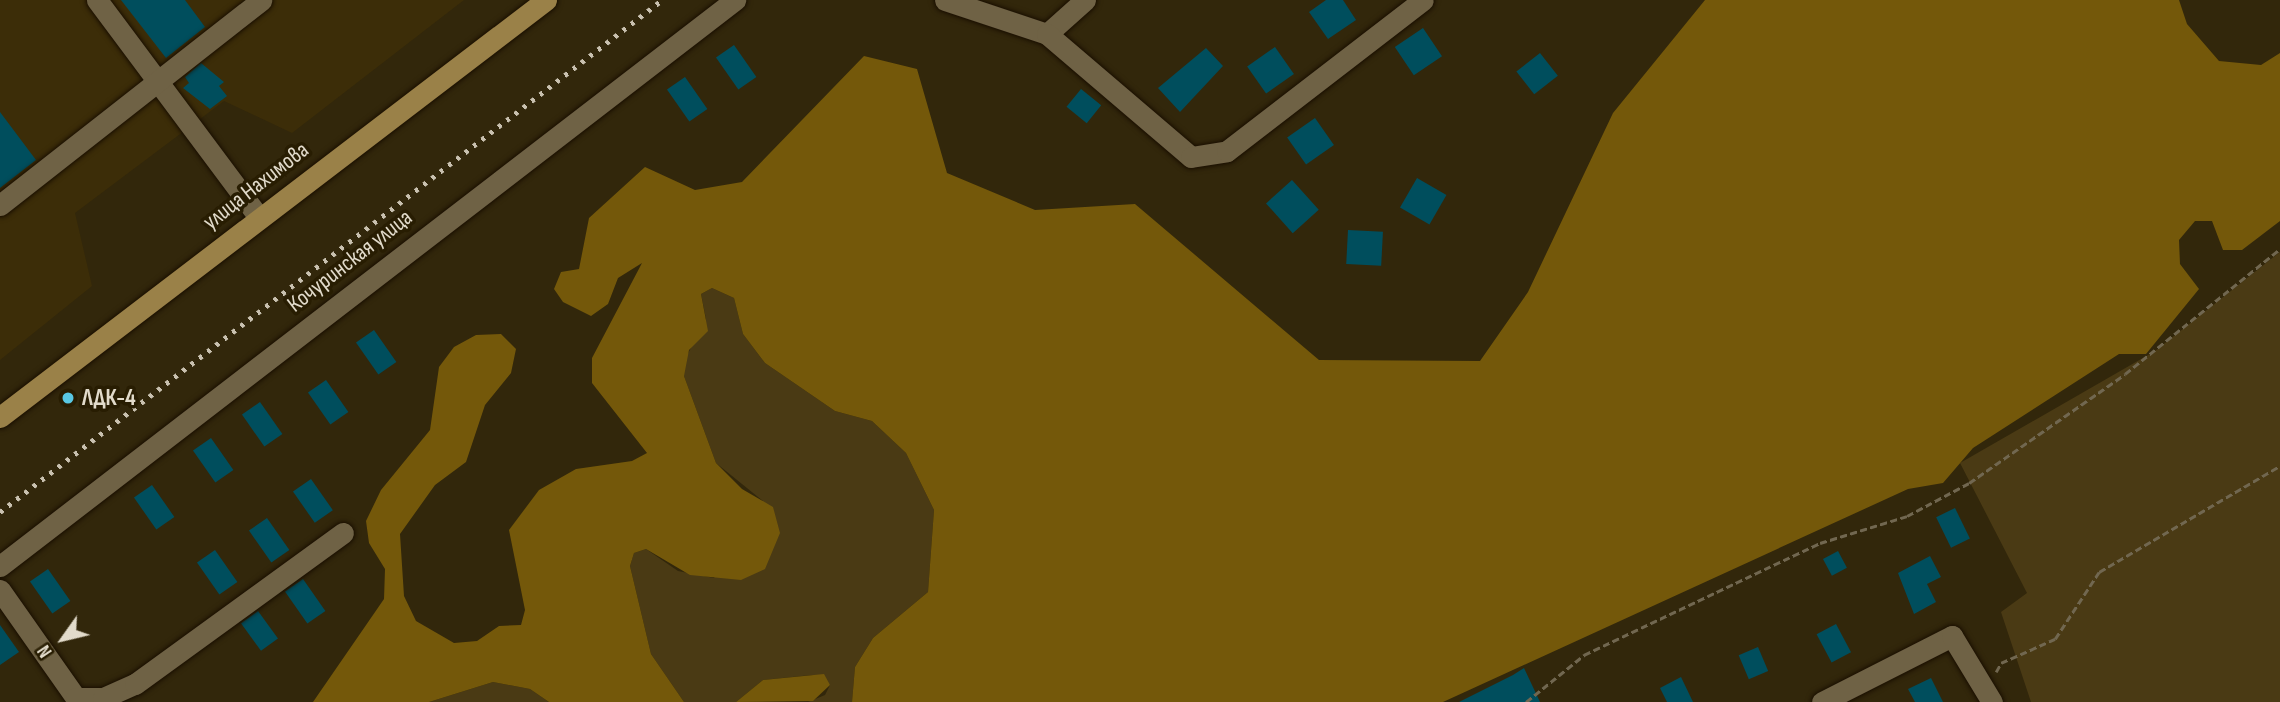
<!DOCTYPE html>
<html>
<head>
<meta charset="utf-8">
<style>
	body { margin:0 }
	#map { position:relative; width:2280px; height:702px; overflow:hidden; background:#32270b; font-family:"Sofia Sans Condensed",sans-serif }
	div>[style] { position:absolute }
	.built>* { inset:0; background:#3c2d08 }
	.green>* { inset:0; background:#4a3a14 }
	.water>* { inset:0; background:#74580a }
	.building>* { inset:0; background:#004e5d; transform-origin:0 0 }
	.path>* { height:2.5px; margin-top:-1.25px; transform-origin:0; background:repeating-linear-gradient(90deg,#716750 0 7px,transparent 0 10.5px) }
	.roads { filter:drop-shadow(0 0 2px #1a0f00) drop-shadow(0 0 2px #1a0f00) }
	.minor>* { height:21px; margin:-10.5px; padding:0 10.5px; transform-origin:10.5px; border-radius:10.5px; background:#6f6245 }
	.major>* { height:21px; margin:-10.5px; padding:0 10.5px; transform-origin:10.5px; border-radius:10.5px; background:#9a8148 }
	.rail>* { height:5px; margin-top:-2.5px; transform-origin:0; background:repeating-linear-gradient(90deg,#c9c1b0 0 3.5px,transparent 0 10.5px) }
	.dots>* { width:19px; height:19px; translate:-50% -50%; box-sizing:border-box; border:4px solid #281d02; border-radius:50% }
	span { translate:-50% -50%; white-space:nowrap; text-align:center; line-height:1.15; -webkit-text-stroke:7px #281d02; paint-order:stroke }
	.street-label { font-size:23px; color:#e2dbcb }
	.poi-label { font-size:23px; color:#e2dbcb; font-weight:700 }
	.left { translate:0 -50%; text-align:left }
	.north { position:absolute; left:28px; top:604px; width:70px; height:70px; -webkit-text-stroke:5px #281d02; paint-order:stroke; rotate:236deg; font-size:19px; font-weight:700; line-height:28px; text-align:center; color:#e2dbcb }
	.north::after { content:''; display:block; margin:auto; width:24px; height:32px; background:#e2dbcb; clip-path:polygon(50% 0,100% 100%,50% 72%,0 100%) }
</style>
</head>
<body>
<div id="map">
	<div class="built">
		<i style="clip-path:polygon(0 0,464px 0,292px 133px,224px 101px,75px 213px,92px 286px,0 360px)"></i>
	</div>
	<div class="green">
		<i style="clip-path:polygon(2280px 252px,2280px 702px,2031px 702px,2001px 612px,2027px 593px,1960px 463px,2155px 351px)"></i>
		<i style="clip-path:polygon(712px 288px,734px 298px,743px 334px,765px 363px,835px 411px,872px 421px,906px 453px,934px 510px,928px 592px,873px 638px,855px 667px,852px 702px,808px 702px,825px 695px,830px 685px,812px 675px,763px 680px,736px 702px,684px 702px,651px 654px,630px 566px,634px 553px,646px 549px,678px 571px,714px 578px,763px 501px,716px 463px,684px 376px,683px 363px,706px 319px,701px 294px)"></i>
		<i style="clip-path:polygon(493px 682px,530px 689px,549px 702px,429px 702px)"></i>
	</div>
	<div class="water">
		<i style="clip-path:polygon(1705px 0,2179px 0,2187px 24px,2219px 61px,2261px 65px,2280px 53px,2280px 221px,2242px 250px,2223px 250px,2212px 221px,2195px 221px,2179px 240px,2180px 264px,2199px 289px,2146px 354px,2119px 354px,1973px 448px,1943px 483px,1908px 489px,1443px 702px,852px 702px,855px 667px,873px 638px,928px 592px,934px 510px,906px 453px,872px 421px,835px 411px,765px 363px,743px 334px,734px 298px,712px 288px,701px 294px,708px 331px,689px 350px,684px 376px,716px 463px,742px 489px,773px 507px,780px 533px,765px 569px,741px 580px,690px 575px,646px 549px,634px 553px,630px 566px,651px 654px,684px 702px,549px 702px,530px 689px,493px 682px,429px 702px,313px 702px,384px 599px,385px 569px,369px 543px,366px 521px,381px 490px,430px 430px,439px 367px,454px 347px,476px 335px,501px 334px,516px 349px,511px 373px,485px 405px,466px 462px,435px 485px,400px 534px,404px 596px,416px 621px,454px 643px,477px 641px,499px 626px,521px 625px,525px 610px,509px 530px,539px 490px,576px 469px,632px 461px,647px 453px,592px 383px,592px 358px,642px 263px,618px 278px,608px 304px,591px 316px,563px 302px,554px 289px,561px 272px,579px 269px,589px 218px,645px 167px,695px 190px,742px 182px,864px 56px,917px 69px,947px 173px,1035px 210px,1135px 204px,1319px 360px,1480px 361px,1528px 292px,1613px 113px)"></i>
		<i style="clip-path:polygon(824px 674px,830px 685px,813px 701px,736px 702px,763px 680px)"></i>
	</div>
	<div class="building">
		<i style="clip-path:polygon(121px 0,185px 0,205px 27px,166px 58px)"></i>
		<i style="clip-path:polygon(1326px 0,1343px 0,1356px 20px,1328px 39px,1309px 12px)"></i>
		<i style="left:1423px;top:28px;width:34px;height:34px;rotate:56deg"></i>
		<i style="left:734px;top:45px;width:39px;height:22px;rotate:55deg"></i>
		<i style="left:1275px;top:47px;width:33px;height:34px;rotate:55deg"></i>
		<i style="clip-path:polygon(1206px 48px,1223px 66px,1180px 112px,1158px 88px)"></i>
		<i style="left:1540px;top:53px;width:29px;height:30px;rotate:52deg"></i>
		<i style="clip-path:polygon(201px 63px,224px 82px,219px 86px,227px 96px,210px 109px,183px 88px,189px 83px,185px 77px)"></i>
		<i style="left:685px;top:77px;width:39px;height:22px;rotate:55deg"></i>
		<i style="left:1081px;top:89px;width:26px;height:23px;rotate:39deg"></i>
		<i style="clip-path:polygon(0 112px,36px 160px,0 188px)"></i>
		<i style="left:1315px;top:118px;width:33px;height:34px;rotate:55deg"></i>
		<i style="left:1417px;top:178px;width:34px;height:34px;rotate:30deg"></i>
		<i style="left:1292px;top:180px;width:40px;height:35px;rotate:48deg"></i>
		<i style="left:1348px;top:230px;width:35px;height:34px;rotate:3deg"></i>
		<i style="left:374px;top:330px;width:39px;height:22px;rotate:55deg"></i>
		<i style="left:326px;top:380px;width:39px;height:22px;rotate:55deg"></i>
		<i style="left:260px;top:402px;width:39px;height:22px;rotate:55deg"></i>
		<i style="left:211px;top:438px;width:39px;height:22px;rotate:55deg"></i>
		<i style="left:311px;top:479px;width:38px;height:22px;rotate:55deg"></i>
		<i style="left:152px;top:485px;width:39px;height:22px;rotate:55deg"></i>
		<i style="left:1955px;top:508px;width:34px;height:21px;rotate:64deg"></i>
		<i style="left:267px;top:518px;width:39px;height:22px;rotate:55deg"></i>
		<i style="left:215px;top:550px;width:39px;height:22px;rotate:55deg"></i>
		<i style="left:1838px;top:551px;width:19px;height:17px;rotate:62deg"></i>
		<i style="clip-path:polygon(1930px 556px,1941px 577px,1927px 584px,1936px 602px,1914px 614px,1898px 573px)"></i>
		<i style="left:48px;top:569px;width:39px;height:22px;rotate:55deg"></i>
		<i style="left:303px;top:579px;width:39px;height:22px;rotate:55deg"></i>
		<i style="left:258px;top:611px;width:34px;height:21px;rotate:54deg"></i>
		<i style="left:1836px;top:624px;width:32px;height:22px;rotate:62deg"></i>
		<i style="clip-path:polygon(0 625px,19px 652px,0 665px)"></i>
		<i style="left:1758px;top:647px;width:26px;height:21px;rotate:67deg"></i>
		<i style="clip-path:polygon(1524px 668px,1540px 702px,1459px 702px,1513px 675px)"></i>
		<i style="clip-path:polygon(1681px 677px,1693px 702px,1667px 702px,1660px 688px)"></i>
		<i style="clip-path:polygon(1931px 678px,1943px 702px,1915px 702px,1908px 689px)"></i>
	</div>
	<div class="path">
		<i style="left:1996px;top:672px;width:10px;rotate:-61deg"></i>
		<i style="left:2001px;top:663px;width:59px;rotate:-24deg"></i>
		<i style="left:2055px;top:639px;width:80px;rotate:-56.7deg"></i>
		<i style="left:2099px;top:572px;width:210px;rotate:-30.4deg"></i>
		<i style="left:1526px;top:702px;width:75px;rotate:-39deg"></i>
		<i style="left:1584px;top:655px;width:261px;rotate:-25.4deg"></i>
		<i style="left:1820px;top:543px;width:91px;rotate:-17.2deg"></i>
		<i style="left:1907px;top:516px;width:70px;rotate:-28deg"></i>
		<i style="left:1969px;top:483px;width:190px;rotate:-34.9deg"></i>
		<i style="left:2125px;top:374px;width:199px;rotate:-38.9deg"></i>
	</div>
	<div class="roads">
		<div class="minor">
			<i style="left:97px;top:0;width:271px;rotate:53.3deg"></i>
			<i style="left:945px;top:0;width:108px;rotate:18.4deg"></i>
			<i style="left:1047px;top:34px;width:51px;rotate:-41.8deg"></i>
			<i style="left:1047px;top:34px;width:189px;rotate:40.5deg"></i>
			<i style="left:1191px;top:157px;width:36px;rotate:-9deg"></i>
			<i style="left:1227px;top:151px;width:247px;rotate:-37.6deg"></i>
			<i style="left:0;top:205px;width:332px;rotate:-38.1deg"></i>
			<i style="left:0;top:566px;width:928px;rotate:-37.6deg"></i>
			<i style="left:0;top:590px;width:132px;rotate:54.9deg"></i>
			<i style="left:76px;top:698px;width:27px"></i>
			<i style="left:103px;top:698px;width:35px;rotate:-24deg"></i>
			<i style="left:135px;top:684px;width:257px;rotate:-36deg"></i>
			<i style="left:1822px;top:702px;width:146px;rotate:-26.9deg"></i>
			<i style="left:1952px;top:636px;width:77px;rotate:58.8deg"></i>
		</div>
		<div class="major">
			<i style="left:0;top:417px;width:687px;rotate:-37.37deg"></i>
		</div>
	</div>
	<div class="rail">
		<i style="left:0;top:512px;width:837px;rotate:-37.72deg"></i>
	</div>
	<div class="dots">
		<i style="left:68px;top:398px;background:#59c8e4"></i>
	</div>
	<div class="street-label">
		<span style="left:256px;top:186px;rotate:-38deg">улица Нахимова</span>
		<span style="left:350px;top:261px;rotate:-38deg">Кочуринская улица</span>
	</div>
	<div class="poi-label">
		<span class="left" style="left:82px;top:398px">ЛДК-4</span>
	</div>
	<div class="north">N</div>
</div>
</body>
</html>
